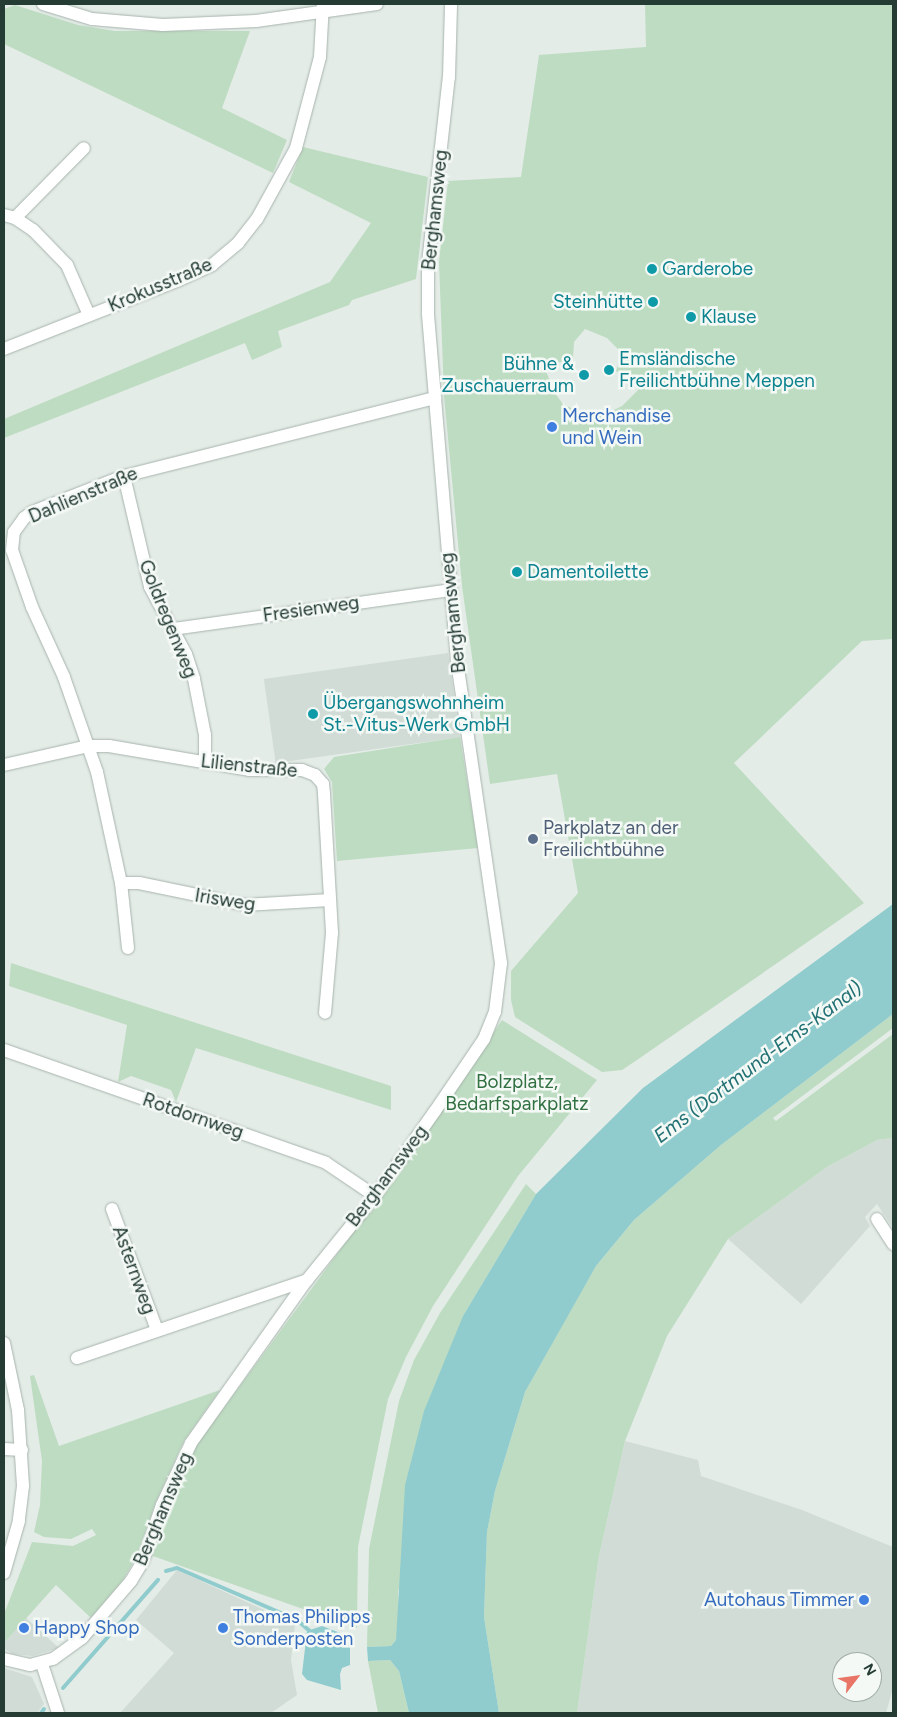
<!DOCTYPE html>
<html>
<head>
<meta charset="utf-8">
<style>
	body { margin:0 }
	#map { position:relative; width:897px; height:1717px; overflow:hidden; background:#e4ece7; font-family:Figtree,sans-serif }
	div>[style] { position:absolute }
	.built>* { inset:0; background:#d2dcd6; transform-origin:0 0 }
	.green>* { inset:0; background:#bedcc2 }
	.water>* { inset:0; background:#90cccd }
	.stream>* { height:4px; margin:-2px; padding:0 2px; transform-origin:2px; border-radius:2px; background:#90cccd }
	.roads { filter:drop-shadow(0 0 1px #a7b4ad) drop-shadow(0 0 1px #a7b4ad) }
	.minor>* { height:12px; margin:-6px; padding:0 6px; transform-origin:6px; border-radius:6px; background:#fff }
	.dots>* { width:14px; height:14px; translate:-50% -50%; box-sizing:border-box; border:2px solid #f4f9f6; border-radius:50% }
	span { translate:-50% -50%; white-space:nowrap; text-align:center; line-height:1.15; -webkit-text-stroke:5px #f4f9f6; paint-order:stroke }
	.street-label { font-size:19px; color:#243c33 }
	.culture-label { font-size:19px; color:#0d838f }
	.left { translate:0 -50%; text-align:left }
	.right { translate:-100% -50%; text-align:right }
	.shop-label { font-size:19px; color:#366cbe }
	.service-label { font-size:19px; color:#4e5e75 }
	.park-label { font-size:19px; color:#317041 }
	.water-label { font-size:20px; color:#227174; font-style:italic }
	.frame { position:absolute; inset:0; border:5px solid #243c33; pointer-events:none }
	.north { position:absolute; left:832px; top:1652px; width:50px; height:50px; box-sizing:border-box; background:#f4f9f6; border:1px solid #a1ada8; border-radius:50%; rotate:60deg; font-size:14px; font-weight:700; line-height:20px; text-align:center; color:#243c33 }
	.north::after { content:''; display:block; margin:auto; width:18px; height:22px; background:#e87566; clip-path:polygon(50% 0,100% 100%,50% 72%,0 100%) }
</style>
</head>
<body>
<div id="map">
	<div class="built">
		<i style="left:448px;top:653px;width:85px;height:186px;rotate:82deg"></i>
		<i style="clip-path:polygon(893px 1138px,893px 1228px,877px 1204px,865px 1217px,870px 1226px,801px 1304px,728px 1239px,827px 1167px,877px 1140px)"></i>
		<i style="clip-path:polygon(evenodd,625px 1441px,698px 1460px,701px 1476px,802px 1510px,893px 1547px,893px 1688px,886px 1713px,577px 1713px,599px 1556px,625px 1441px,842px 1662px,872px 1662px,872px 1692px,842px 1692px,842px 1662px)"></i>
		<i style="clip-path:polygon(177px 1570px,295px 1624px,291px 1660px,297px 1695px,271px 1713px,120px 1713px,174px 1653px,136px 1620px)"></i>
		<i style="clip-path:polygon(26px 1618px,59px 1648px,33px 1656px,13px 1654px,4px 1649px,4px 1643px)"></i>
		<i style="clip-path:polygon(4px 1668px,32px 1677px,44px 1704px,37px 1713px,4px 1713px)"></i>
	</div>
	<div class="green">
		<i style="clip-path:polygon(evenodd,645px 4px,893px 4px,893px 639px,862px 641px,734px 763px,864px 903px,637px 1060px,622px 1070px,602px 1072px,515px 1017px,511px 1000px,511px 971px,578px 893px,557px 774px,490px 784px,462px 586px,444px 396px,439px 262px,448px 181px,521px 177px,539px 55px,646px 47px,645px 4px,585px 329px,607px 338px,622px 353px,616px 371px,640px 388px,622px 406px,602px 416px,585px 415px,563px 404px,554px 392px,544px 366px,573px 359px,574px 342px,585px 329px)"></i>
		<i style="clip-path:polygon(15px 5px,78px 25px,115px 31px,250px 31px,222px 108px,287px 140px,273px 173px,4px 44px,4px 9px)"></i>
		<i style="clip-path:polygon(303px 147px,428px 177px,416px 279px,352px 300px,349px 305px,278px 331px,282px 347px,252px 360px,245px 343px,4px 438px,4px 419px,330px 282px,371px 223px,289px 182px)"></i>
		<i style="clip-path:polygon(460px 737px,478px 848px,337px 861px,332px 782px,324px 769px,334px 757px)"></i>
		<i style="clip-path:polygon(11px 963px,391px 1086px,391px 1110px,196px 1048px,176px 1102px,171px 1090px,131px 1076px,118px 1082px,127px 1025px,9px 986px)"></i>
		<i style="clip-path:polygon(893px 1014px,893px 1028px,773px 1118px,776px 1121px,893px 1034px,893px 1138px,877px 1140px,827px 1167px,728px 1239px,667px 1336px,625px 1441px,599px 1556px,577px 1713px,499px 1713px,484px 1617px,487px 1532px,495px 1491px,525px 1392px,564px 1322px,596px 1266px,634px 1220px,721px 1145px)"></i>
		<i style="clip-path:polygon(502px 1020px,597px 1080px,518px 1176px,433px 1306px,406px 1357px,388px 1399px,358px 1547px,357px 1628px,150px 1555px,196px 1446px,415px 1148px)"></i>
		<i style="clip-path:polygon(526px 1184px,536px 1194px,463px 1316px,398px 1592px,399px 1626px,396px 1640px,391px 1646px,367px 1647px,369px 1549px,399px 1401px,414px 1360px,440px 1313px)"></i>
		<i style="clip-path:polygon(34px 1375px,59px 1446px,220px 1390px,184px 1441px,155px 1504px,137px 1556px,123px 1580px,91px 1618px,56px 1585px,4px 1643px,4px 1614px,32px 1542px,73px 1546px,96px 1535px,92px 1529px,71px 1539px,44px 1537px,34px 1532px,40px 1505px,42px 1461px,30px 1376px)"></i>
		<i style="clip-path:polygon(390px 1660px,399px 1671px,409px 1713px,378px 1713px,368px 1661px)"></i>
	</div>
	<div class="water">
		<i style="clip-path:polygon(893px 904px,893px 1014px,721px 1145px,634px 1220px,596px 1266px,525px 1392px,495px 1491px,487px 1532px,484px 1617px,499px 1713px,409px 1713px,399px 1671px,390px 1660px,368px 1661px,367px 1647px,391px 1646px,396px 1640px,405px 1485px,424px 1411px,463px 1316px,536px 1194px,643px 1088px)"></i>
		<i style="clip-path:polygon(322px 1626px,343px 1634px,350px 1647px,350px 1665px,342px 1668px,340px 1674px,341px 1690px,307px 1680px,302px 1674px,307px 1631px)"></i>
	</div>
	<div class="stream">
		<i style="left:166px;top:1571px;width:11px;rotate:-15deg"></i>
		<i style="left:177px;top:1568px;width:131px;rotate:23.4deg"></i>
		<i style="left:297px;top:1620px;width:18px;rotate:41deg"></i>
		<i style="left:63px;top:1688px;width:144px;rotate:-48.7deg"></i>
		<i style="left:41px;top:1713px;width:5px;rotate:-53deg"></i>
	</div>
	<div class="roads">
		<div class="minor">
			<i style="left:43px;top:4px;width:51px;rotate:17deg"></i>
			<i style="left:92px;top:19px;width:71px;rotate:4.8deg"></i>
			<i style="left:163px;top:25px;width:93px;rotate:-2.5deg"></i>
			<i style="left:256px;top:21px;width:122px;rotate:-8deg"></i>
			<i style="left:4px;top:215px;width:11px;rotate:15deg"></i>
			<i style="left:15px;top:218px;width:22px;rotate:34deg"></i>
			<i style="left:33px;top:230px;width:49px;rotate:45.8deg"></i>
			<i style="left:67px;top:265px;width:55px;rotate:66.3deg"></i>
			<i style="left:15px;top:218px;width:98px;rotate:-45.4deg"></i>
			<i style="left:4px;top:349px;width:188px;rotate:-21.5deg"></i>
			<i style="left:179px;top:280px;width:36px;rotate:-24deg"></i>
			<i style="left:212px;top:265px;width:34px;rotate:-40deg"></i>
			<i style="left:238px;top:243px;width:31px;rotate:-52deg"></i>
			<i style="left:257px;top:219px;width:81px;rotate:-61.2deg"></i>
			<i style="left:296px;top:148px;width:94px;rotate:-75.2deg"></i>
			<i style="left:320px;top:57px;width:53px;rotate:-86.8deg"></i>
			<i style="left:124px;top:476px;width:114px;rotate:76.8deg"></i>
			<i style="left:150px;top:587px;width:76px;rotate:61.8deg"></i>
			<i style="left:186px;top:654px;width:26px;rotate:72deg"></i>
			<i style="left:194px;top:679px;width:57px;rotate:78.9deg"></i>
			<i style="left:205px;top:735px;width:28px;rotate:90deg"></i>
			<i style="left:173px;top:629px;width:279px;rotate:-8deg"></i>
			<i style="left:4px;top:765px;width:86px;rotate:-12.7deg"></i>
			<i style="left:88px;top:746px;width:21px"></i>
			<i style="left:109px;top:746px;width:142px;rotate:9.7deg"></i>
			<i style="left:249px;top:770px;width:53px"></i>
			<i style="left:302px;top:770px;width:14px;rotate:21deg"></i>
			<i style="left:315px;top:775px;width:12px;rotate:48deg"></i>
			<i style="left:323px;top:784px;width:10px;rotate:84deg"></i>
			<i style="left:324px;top:794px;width:139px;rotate:86.7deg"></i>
			<i style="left:332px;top:933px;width:80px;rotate:95deg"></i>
			<i style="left:121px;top:883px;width:18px"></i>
			<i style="left:139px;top:883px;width:108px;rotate:11.7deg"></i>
			<i style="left:245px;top:905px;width:85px;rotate:-3.4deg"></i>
			<i style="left:128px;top:948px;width:65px;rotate:-96.1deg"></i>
			<i style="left:121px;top:883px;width:114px;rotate:-102.2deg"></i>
			<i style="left:97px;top:772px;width:101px;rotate:-109.2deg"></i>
			<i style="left:64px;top:677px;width:77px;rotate:-114.6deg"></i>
			<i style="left:32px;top:607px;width:60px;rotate:-109.3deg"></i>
			<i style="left:12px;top:550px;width:18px;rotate:-84deg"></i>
			<i style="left:14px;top:532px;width:17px;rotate:-54deg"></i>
			<i style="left:24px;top:518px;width:10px;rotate:-37deg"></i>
			<i style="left:32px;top:512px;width:99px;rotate:-21.4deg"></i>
			<i style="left:124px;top:476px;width:321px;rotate:-14.1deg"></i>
			<i style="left:4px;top:1050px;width:341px;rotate:19.3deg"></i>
			<i style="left:326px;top:1163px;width:59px;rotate:34deg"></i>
			<i style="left:112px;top:1209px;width:129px;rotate:69.6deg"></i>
			<i style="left:877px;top:1219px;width:30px;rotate:57deg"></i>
			<i style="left:4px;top:1343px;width:68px;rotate:78.2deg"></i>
			<i style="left:18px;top:1410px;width:76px;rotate:86.2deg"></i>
			<i style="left:23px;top:1486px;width:35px;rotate:97deg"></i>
			<i style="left:19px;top:1521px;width:54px;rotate:106.1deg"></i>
			<i style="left:77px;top:1358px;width:243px;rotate:-18.7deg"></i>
			<i style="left:4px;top:1449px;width:18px;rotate:3deg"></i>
			<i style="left:4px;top:1659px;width:27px;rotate:13deg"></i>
			<i style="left:30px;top:1665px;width:24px;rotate:-15deg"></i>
			<i style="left:53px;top:1659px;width:36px;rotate:-36deg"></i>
			<i style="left:82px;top:1638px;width:75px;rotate:-49.3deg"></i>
			<i style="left:131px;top:1581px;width:23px;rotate:-59deg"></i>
			<i style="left:143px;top:1561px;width:59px;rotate:-71.3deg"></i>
			<i style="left:162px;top:1505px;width:68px;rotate:-64.9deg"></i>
			<i style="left:191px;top:1443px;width:200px;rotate:-54.6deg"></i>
			<i style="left:307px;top:1280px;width:108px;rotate:-51deg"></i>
			<i style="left:375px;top:1196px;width:104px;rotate:-54.8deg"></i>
			<i style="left:435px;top:1111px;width:87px;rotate:-55.8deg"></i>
			<i style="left:484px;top:1039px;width:29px;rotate:-68deg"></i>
			<i style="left:495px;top:1012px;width:49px;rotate:-83deg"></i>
			<i style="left:501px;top:963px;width:306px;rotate:-98.3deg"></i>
			<i style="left:457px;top:660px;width:349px;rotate:-94.8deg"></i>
			<i style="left:428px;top:312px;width:49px;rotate:-90deg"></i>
			<i style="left:428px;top:263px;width:187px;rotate:-83.6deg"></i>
			<i style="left:449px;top:77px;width:73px;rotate:-88.4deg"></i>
			<i style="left:42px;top:1664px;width:52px;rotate:71.9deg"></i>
		</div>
	</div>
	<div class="dots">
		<i style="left:652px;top:269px;background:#0f9aa8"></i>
		<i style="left:653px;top:302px;background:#0f9aa8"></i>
		<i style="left:691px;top:317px;background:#0f9aa8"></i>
		<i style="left:609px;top:370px;background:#0f9aa8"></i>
		<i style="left:584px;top:375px;background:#0f9aa8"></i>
		<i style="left:552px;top:427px;background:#3f7fe0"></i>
		<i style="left:517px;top:572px;background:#0f9aa8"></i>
		<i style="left:313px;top:714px;background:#0f9aa8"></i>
		<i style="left:533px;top:839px;background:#5c6f8a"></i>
		<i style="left:864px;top:1600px;background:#3f7fe0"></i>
		<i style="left:24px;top:1628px;background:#3f7fe0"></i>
		<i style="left:223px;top:1628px;background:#3f7fe0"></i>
	</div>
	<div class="street-label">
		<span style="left:435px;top:210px;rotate:-84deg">Berghamsweg</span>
		<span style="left:160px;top:285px;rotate:-23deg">Krokusstraße</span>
		<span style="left:83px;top:495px;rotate:-23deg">Dahlienstraße</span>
		<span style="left:311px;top:609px;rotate:-8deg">Fresienweg</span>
		<span style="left:453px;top:613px;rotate:-96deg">Berghamsweg</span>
		<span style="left:168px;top:619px;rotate:68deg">Goldregenweg</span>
		<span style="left:249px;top:766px;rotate:6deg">Lilienstraße</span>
		<span style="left:225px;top:900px;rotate:9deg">Irisweg</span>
		<span style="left:193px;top:1116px;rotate:19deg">Rotdornweg</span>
		<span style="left:387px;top:1176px;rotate:-53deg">Berghamsweg</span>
		<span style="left:134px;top:1270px;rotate:70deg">Asternweg</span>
		<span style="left:163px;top:1509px;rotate:-67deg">Berghamsweg</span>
	</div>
	<div class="culture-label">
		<span class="left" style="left:662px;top:269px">Garderobe</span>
		<span class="right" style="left:643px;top:302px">Steinhütte</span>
		<span class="left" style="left:701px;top:317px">Klause</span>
		<span class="left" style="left:619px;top:370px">Emsländische<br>Freilichtbühne Meppen</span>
		<span class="right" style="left:574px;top:375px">Bühne &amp;<br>Zuschauerraum</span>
		<span class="left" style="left:527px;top:572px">Damentoilette</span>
		<span class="left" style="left:323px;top:714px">Übergangswohnheim<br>St.-Vitus-Werk GmbH</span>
	</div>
	<div class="shop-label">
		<span class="left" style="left:562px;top:427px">Merchandise<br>und Wein</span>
		<span class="right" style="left:854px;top:1600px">Autohaus Timmer</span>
		<span class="left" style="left:233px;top:1628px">Thomas Philipps<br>Sonderposten</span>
		<span class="left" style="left:34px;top:1628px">Happy Shop</span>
	</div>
	<div class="service-label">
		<span class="left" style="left:543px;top:839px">Parkplatz an der<br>Freilichtbühne</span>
	</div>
	<div class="park-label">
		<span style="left:517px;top:1093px">Bolzplatz,<br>Bedarfsparkplatz</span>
	</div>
	<div class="water-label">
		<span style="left:758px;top:1062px;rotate:-37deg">Ems (Dortmund-Ems-Kanal)</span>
	</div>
	<div class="frame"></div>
	<div class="north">N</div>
</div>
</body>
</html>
